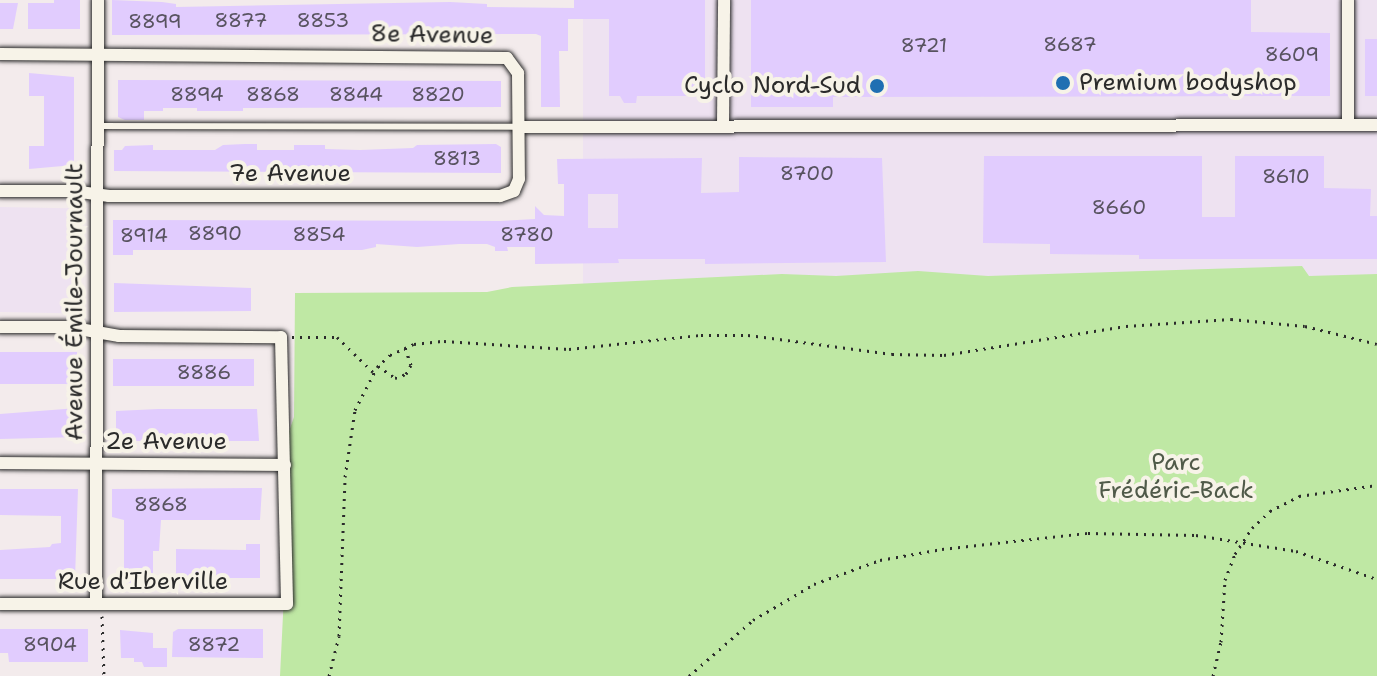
<!DOCTYPE html>
<html>
<head>
<meta charset="utf-8">
<style>
	body { margin:0 }
	#map { position:relative; width:1377px; height:676px; overflow:hidden; background:#f3ebec; font-family:"Shantell Sans",sans-serif }
	div>[style] { position:absolute }
	.built>* { inset:0; background:#eee2f1; transform-origin:0 0 }
	.green>* { inset:0; background:#bfe8a4 }
	.building>* { inset:0; background:#e1ccfe; transform-origin:0 0 }
	.path>* { height:3px; margin-top:-1.5px; transform-origin:0; background:repeating-linear-gradient(90deg,#2b2b2b 0 2px,transparent 0 8px) }
	.roads { filter:drop-shadow(0 0 2px #2b2b2b) drop-shadow(0 0 2px #2b2b2b) }
	.service>* { height:6px; margin:-3px; padding:0 3px; transform-origin:3px; border-radius:3px; background:#f7f3e8 }
	.minor>* { height:12px; margin:-6px; padding:0 6px; transform-origin:6px; border-radius:6px; background:#f7f3e8 }
	.dots>* { width:22px; height:22px; translate:-50% -50%; box-sizing:border-box; border:4px solid #f7f3e8; border-radius:50% }
	span { translate:-50% -50%; white-space:nowrap; text-align:center; line-height:1.15; -webkit-text-stroke:8px #f7f3e8; paint-order:stroke }
	.number-label { font-size:20px; color:#585360 }
	.number-label span { -webkit-text-stroke-width:0 }
	.street-label { font-size:24px; color:#2b2b2b }
	.poi-label { font-size:24px; color:#2b2b2b }
	.left { translate:0 -50%; text-align:left }
	.right { translate:-100% -50%; text-align:right }
	.park-label { font-size:24px; color:#505a49 }
</style>
</head>
<body>
<div id="map">
	<div class="built">
		<i style="left:583px;top:0;width:794px;height:292px"></i>
		<i style="left:0;top:207px;width:81px;height:105px;rotate:1deg"></i>
	</div>
	<div class="green">
		<i style="clip-path:polygon(1302px 266px,1309px 276px,1377px 274px,1377px 676px,280px 676px,285px 574px,284px 446px,294px 417px,295px 293px,487px 292px,512px 287px,782px 274px,836px 276px,918px 271px,988px 276px)"></i>
	</div>
	<div class="building">
		<i style="clip-path:polygon(54px 0,80px 0,80px 29px,28px 29px,28px 3px,54px 3px)"></i>
		<i style="clip-path:polygon(112px 0,162px 2px,176px 4px,176px 7px,450px 2px,487px 4px,487px 7px,574px 8px,574px 0,705px 0,705px 96px,637px 96px,636px 103px,624px 103px,620px 96px,609px 96px,609px 19px,568px 19px,568px 51px,559px 51px,560px 107px,541px 107px,541px 36px,536px 34px,112px 35px)"></i>
		<i style="clip-path:polygon(751px 0,1251px 0,1251px 32px,1330px 33px,1330px 96px,833px 97px,833px 107px,751px 107px)"></i>
		<i style="clip-path:polygon(0 3px,18px 3px,13px 29px,0 29px)"></i>
		<i style="left:1365px;top:39px;width:12px;height:57px"></i>
		<i style="clip-path:polygon(29px 73px,74px 77px,74px 165px,29px 169px,29px 146px,44px 146px,44px 96px,29px 96px)"></i>
		<i style="clip-path:polygon(118px 80px,501px 81px,501px 107px,243px 108px,243px 111px,197px 111px,197px 108px,163px 108px,163px 111px,144px 111px,144px 120px,125px 120px,118px 117px)"></i>
		<i style="clip-path:polygon(245px 144px,257px 144px,257px 150px,294px 150px,294px 145px,325px 145px,325px 149px,360px 150px,413px 148px,417px 145px,496px 144px,501px 147px,501px 173px,114px 171px,114px 150px,122px 150px,125px 146px,153px 145px,153px 150px,215px 150px,223px 145px)"></i>
		<i style="clip-path:polygon(984px 156px,1202px 156px,1202px 217px,1235px 217px,1235px 156px,1324px 156px,1324px 188px,1371px 189px,1370px 216px,1377px 216px,1377px 259px,1139px 259px,1139px 255px,1050px 254px,1050px 244px,983px 243px)"></i>
		<i style="clip-path:polygon(evenodd,739px 157px,882px 158px,886px 262px,705px 264px,705px 259px,618px 259px,619px 263px,535px 264px,535px 247px,507px 247px,508px 251px,495px 251px,495px 247px,487px 244px,459px 244px,417px 247px,376px 244px,376px 247px,362px 250px,133px 250px,133px 255px,113px 255px,113px 220px,500px 221px,535px 219px,535px 206px,544px 215px,564px 216px,564px 184px,558px 184px,557px 159px,702px 158px,701px 193px,739px 192px,739px 157px,588px 194px,618px 194px,618px 228px,588px 228px,588px 194px)"></i>
		<i style="clip-path:polygon(114px 283px,251px 288px,251px 311px,114px 312px)"></i>
		<i style="left:0;top:352px;width:77px;height:32px"></i>
		<i style="left:113px;top:359px;width:141px;height:27px"></i>
		<i style="clip-path:polygon(78px 408px,79px 437px,0 439px,0 414px)"></i>
		<i style="clip-path:polygon(158px 409px,257px 409px,259px 441px,116px 441px,116px 411px)"></i>
		<i style="clip-path:polygon(262px 488px,260px 520px,161px 520px,159px 551px,153px 551px,153px 583px,124px 583px,124px 520px,112px 517px,112px 489px)"></i>
		<i style="clip-path:polygon(0 489px,78px 489px,75px 579px,0 579px,0 550px,50px 547px,52px 544px,61px 543px,61px 516px,0 515px)"></i>
		<i style="clip-path:polygon(246px 544px,260px 544px,260px 578px,176px 578px,176px 549px,246px 550px)"></i>
		<i style="clip-path:polygon(0 629px,88px 629px,88px 662px,9px 662px,8px 653px,0 653px)"></i>
		<i style="clip-path:polygon(178px 629px,263px 629px,263px 658px,172px 657px,173px 632px)"></i>
		<i style="clip-path:polygon(120px 630px,153px 633px,153px 648px,167px 648px,167px 667px,144px 667px,142px 662px,134px 662px,134px 658px,121px 658px)"></i>
	</div>
	<div class="path">
		<i style="left:292px;top:337px;width:45px"></i>
		<i style="left:337px;top:337px;width:50px;rotate:44.2deg"></i>
		<i style="left:378px;top:366px;width:21px;rotate:35deg"></i>
		<i style="left:395px;top:378px;width:12px;rotate:-20deg"></i>
		<i style="left:406px;top:374px;width:10px;rotate:-61deg"></i>
		<i style="left:411px;top:365px;width:18px;rotate:-109deg"></i>
		<i style="left:102px;top:616px;width:60px;rotate:88.1deg"></i>
		<i style="left:329px;top:676px;width:41px;rotate:-76deg"></i>
		<i style="left:339px;top:636px;width:159px;rotate:-87.8deg"></i>
		<i style="left:345px;top:477px;width:68px;rotate:-81.5deg"></i>
		<i style="left:355px;top:410px;width:48px;rotate:-62.9deg"></i>
		<i style="left:377px;top:367px;width:18px;rotate:-43deg"></i>
		<i style="left:390px;top:355px;width:26px;rotate:-25deg"></i>
		<i style="left:414px;top:344px;width:30px;rotate:-6deg"></i>
		<i style="left:444px;top:341px;width:125px;rotate:3.7deg"></i>
		<i style="left:569px;top:349px;width:133px;rotate:-6.1deg"></i>
		<i style="left:701px;top:335px;width:47px"></i>
		<i style="left:748px;top:335px;width:145px;rotate:7.5deg"></i>
		<i style="left:892px;top:354px;width:52px;rotate:1.1deg"></i>
		<i style="left:944px;top:355px;width:184px;rotate:-9.1deg"></i>
		<i style="left:1126px;top:326px;width:105px;rotate:-3.8deg"></i>
		<i style="left:1231px;top:319px;width:74px;rotate:5.4deg"></i>
		<i style="left:1305px;top:326px;width:74px;rotate:14deg"></i>
		<i style="left:689px;top:676px;width:85px;rotate:-41.2deg"></i>
		<i style="left:753px;top:620px;width:71px;rotate:-30.5deg"></i>
		<i style="left:814px;top:584px;width:70px;rotate:-20deg"></i>
		<i style="left:880px;top:560px;width:63px;rotate:-10.1deg"></i>
		<i style="left:942px;top:549px;width:147px;rotate:-6.3deg"></i>
		<i style="left:1088px;top:533px;width:108px;rotate:1.1deg"></i>
		<i style="left:1196px;top:535px;width:101px;rotate:9.1deg"></i>
		<i style="left:1296px;top:551px;width:86px;rotate:19.1deg"></i>
		<i style="left:1213px;top:676px;width:35px;rotate:-77deg"></i>
		<i style="left:1221px;top:642px;width:62px;rotate:-86.3deg"></i>
		<i style="left:1225px;top:580px;width:28px;rotate:-69deg"></i>
		<i style="left:1235px;top:554px;width:31px;rotate:-57deg"></i>
		<i style="left:1252px;top:528px;width:25px;rotate:-43deg"></i>
		<i style="left:1270px;top:511px;width:33px;rotate:-27deg"></i>
		<i style="left:1299px;top:496px;width:79px;rotate:-8deg"></i>
	</div>
	<div class="roads">
		<div class="service">
			<i style="left:98px;top:126px;width:421px;rotate:0.1deg"></i>
		</div>
		<div class="minor">
			<i style="left:1348px;top:0;width:124px;rotate:90deg"></i>
			<i style="left:0;top:54px;width:507px;rotate:0.45deg"></i>
			<i style="left:507px;top:58px;width:19px;rotate:54deg"></i>
			<i style="left:518px;top:73px;width:106px;rotate:89.5deg"></i>
			<i style="left:519px;top:179px;width:13px;rotate:113deg"></i>
			<i style="left:514px;top:191px;width:15px;rotate:160deg"></i>
			<i style="left:500px;top:196px;width:391px;rotate:180deg"></i>
			<i style="left:109px;top:196px;width:35px;rotate:-172deg"></i>
			<i style="left:74px;top:191px;width:74px;rotate:180deg"></i>
			<i style="left:723px;top:125px;width:125px;rotate:-89.5deg"></i>
			<i style="left:519px;top:127px;width:858px;rotate:-0.13deg"></i>
			<i style="left:0;top:327px;width:68px"></i>
			<i style="left:68px;top:327px;width:52px;rotate:10deg"></i>
			<i style="left:119px;top:336px;width:162px;rotate:0.4deg"></i>
			<i style="left:281px;top:337px;width:267px;rotate:88.7deg"></i>
			<i style="left:287px;top:604px;width:287px;rotate:180deg"></i>
			<i style="left:0;top:463px;width:285px;rotate:0.4deg"></i>
			<i style="left:96px;top:604px;width:604px;rotate:-89.81deg"></i>
		</div>
	</div>
	<div class="dots">
		<i style="left:1063px;top:83px;background:#1f6fb2"></i>
		<i style="left:877px;top:86px;background:#1f6fb2"></i>
	</div>
	<div class="number-label">
		<span style="left:241px;top:20px">8877</span>
		<span style="left:323px;top:20px">8853</span>
		<span style="left:155px;top:21px">8899</span>
		<span style="left:1070px;top:44px">8687</span>
		<span style="left:924px;top:45px">8721</span>
		<span style="left:1292px;top:54px">8609</span>
		<span style="left:197px;top:94px">8894</span>
		<span style="left:273px;top:94px">8868</span>
		<span style="left:356px;top:94px">8844</span>
		<span style="left:438px;top:94px">8820</span>
		<span style="left:457px;top:158px">8813</span>
		<span style="left:807px;top:173px">8700</span>
		<span style="left:1286px;top:176px">8610</span>
		<span style="left:1119px;top:207px">8660</span>
		<span style="left:215px;top:233px">8890</span>
		<span style="left:319px;top:234px">8854</span>
		<span style="left:527px;top:234px">8780</span>
		<span style="left:144px;top:235px">8914</span>
		<span style="left:204px;top:372px">8886</span>
		<span style="left:161px;top:504px">8868</span>
		<span style="left:50px;top:644px">8904</span>
		<span style="left:214px;top:644px">8872</span>
	</div>
	<div class="street-label">
		<span style="left:432px;top:35px;rotate:1deg">8e Avenue</span>
		<span style="left:290px;top:174px">7e Avenue</span>
		<span style="left:75px;top:302px;rotate:-90deg">Avenue Émile-Journault</span>
		<span style="left:166px;top:442px">2e Avenue</span>
		<span style="left:143px;top:582px">Rue d'Iberville</span>
	</div>
	<div class="poi-label">
		<span class="left" style="left:1079px;top:83px">Premium bodyshop</span>
		<span class="right" style="left:861px;top:86px">Cyclo Nord-Sud</span>
	</div>
	<div class="park-label">
		<span style="left:1176px;top:477px">Parc<br>Frédéric-Back</span>
	</div>
</div>
</body>
</html>
